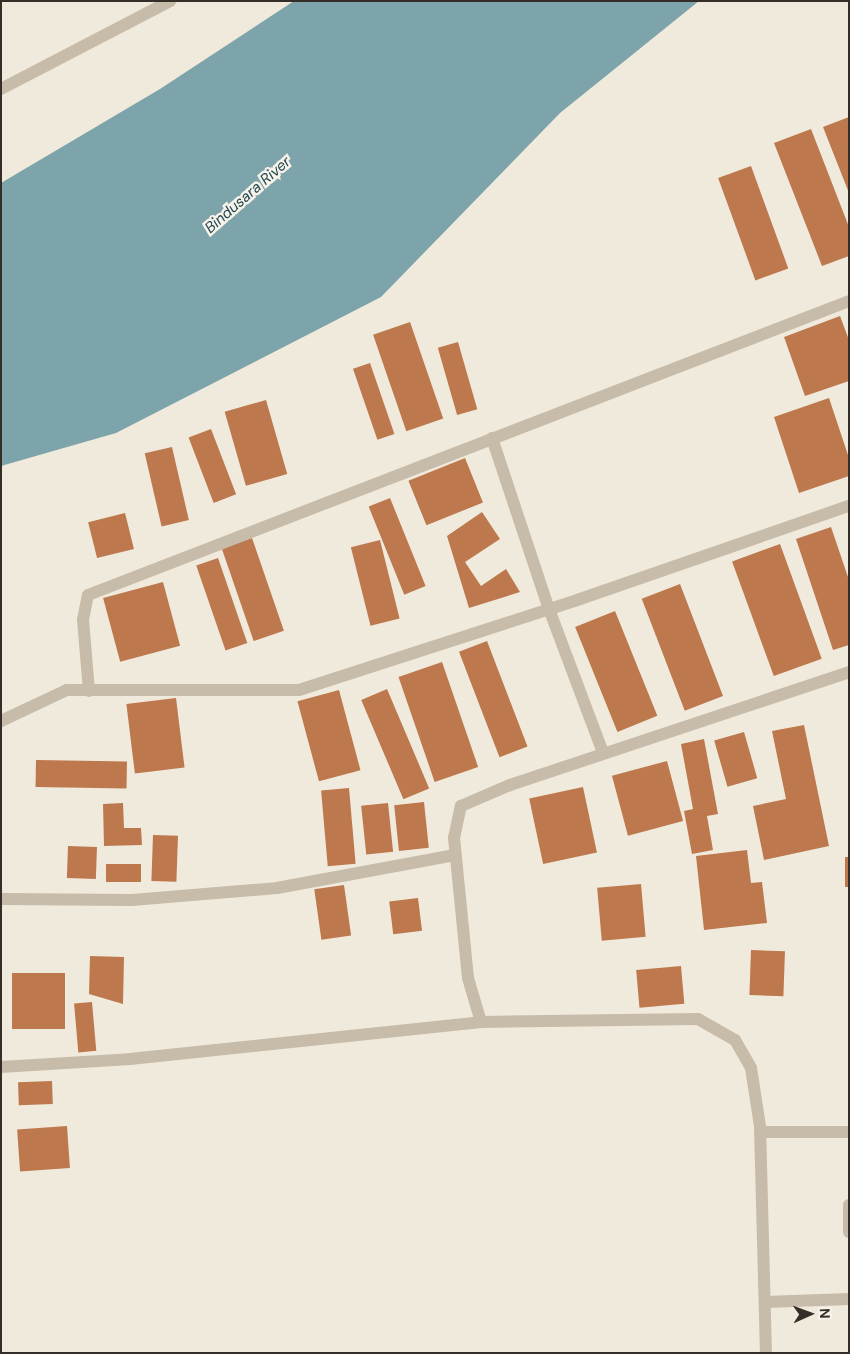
<!DOCTYPE html>
<html>
<head>
<meta charset="utf-8">
<style>
	body { margin:0 }
	#map { position:relative; width:850px; height:1354px; overflow:hidden; background:#f0eadc; font-family:"DM Sans",sans-serif }
	div>[style] { position:absolute }
	.water>* { inset:0; background:#7da3ab }
	.building>* { inset:0; background:#bd784d; transform-origin:0 0 }
	.minor>* { height:12px; margin:-6px; padding:0 6px; transform-origin:6px; border-radius:6px; background:#c7bba9 }
	span { translate:-50% -50%; white-space:nowrap; text-align:center; line-height:1.15; -webkit-text-stroke:5px #f8f3e8; paint-order:stroke }
	.water-label { font-size:15px; color:#214954; font-style:italic }
	.frame { position:absolute; inset:0; border:2px solid #352e28; pointer-events:none }
	.north { position:absolute; left:785px; top:1289px; width:50px; height:50px; -webkit-text-stroke:4px #f8f3e8; paint-order:stroke; rotate:88deg; font-size:14px; font-weight:700; line-height:20px; text-align:center; color:#352e28 }
	.north::after { content:''; display:block; margin:auto; width:18px; height:22px; background:#352e28; clip-path:polygon(50% 0,100% 100%,50% 72%,0 100%) }
</style>
</head>
<body>
<div id="map">
	<div class="water">
		<i style="clip-path:polygon(294px 1px,699px 1px,560px 113px,381px 297px,116px 433px,1px 466px,1px 183px,160px 89px)"></i>
	</div>
	<div class="building">
		<i style="clip-path:polygon(849px 117px,849px 193px,823px 127px)"></i>
		<i style="clip-path:polygon(811px 129px,849px 227px,849px 256px,822px 266px,774px 143px)"></i>
		<i style="left:751px;top:166px;width:109px;height:35px;rotate:70deg"></i>
		<i style="clip-path:polygon(840px 316px,849px 340px,849px 381px,805px 396px,784px 337px)"></i>
		<i style="left:410px;top:322px;width:102px;height:39px;rotate:71deg"></i>
		<i style="left:458px;top:342px;width:70px;height:21px;rotate:74deg"></i>
		<i style="left:370px;top:363px;width:75px;height:18px;rotate:71deg"></i>
		<i style="clip-path:polygon(829px 398px,849px 458px,849px 476px,799px 493px,774px 417px)"></i>
		<i style="left:266px;top:400px;width:77px;height:43px;rotate:74deg"></i>
		<i style="left:211px;top:429px;width:70px;height:24px;rotate:69deg"></i>
		<i style="left:172px;top:447px;width:75px;height:28px;rotate:77deg"></i>
		<i style="left:465px;top:458px;width:48px;height:61px;rotate:68deg"></i>
		<i style="left:390px;top:498px;width:95px;height:23px;rotate:68deg"></i>
		<i style="clip-path:polygon(482px 512px,500px 539px,465px 562px,481px 586px,506px 569px,520px 592px,469px 608px,447px 536px)"></i>
		<i style="left:125px;top:513px;width:37px;height:38px;rotate:76deg"></i>
		<i style="clip-path:polygon(831px 527px,849px 580px,849px 645px,833px 650px,796px 539px)"></i>
		<i style="left:252px;top:538px;width:98px;height:32px;rotate:71deg"></i>
		<i style="left:380px;top:540px;width:81px;height:30px;rotate:76deg"></i>
		<i style="left:780px;top:544px;width:122px;height:51px;rotate:70deg"></i>
		<i style="left:218px;top:558px;width:90px;height:23px;rotate:71deg"></i>
		<i style="left:163px;top:582px;width:66px;height:62px;rotate:75deg"></i>
		<i style="left:680px;top:584px;width:120px;height:41px;rotate:69deg"></i>
		<i style="left:615px;top:611px;width:113px;height:43px;rotate:68deg"></i>
		<i style="left:487px;top:641px;width:113px;height:30px;rotate:69deg"></i>
		<i style="left:442px;top:662px;width:111px;height:46px;rotate:71deg"></i>
		<i style="left:387px;top:689px;width:108px;height:28px;rotate:67deg"></i>
		<i style="left:339px;top:690px;width:83px;height:43px;rotate:75deg"></i>
		<i style="left:176px;top:698px;width:70px;height:50px;rotate:83deg"></i>
		<i style="clip-path:polygon(804px 725px,829px 846px,764px 860px,753px 806px,786px 799px,772px 731px)"></i>
		<i style="left:744px;top:732px;width:48px;height:31px;rotate:74deg"></i>
		<i style="clip-path:polygon(704px 739px,718px 814px,707px 816px,713px 850px,692px 854px,684px 811px,693px 809px,681px 744px)"></i>
		<i style="left:36px;top:760px;width:91px;height:27px;rotate:1deg"></i>
		<i style="left:667px;top:761px;width:62px;height:57px;rotate:75deg"></i>
		<i style="left:583px;top:787px;width:67px;height:55px;rotate:78deg"></i>
		<i style="left:349px;top:788px;width:76px;height:28px;rotate:85deg"></i>
		<i style="left:424px;top:802px;width:46px;height:30px;rotate:84deg"></i>
		<i style="clip-path:polygon(123px 803px,124px 828px,141px 828px,142px 845px,104px 846px,103px 804px)"></i>
		<i style="left:388px;top:803px;width:49px;height:27px;rotate:84deg"></i>
		<i style="left:153px;top:835px;width:25px;height:46px;rotate:2deg"></i>
		<i style="left:68px;top:846px;width:29px;height:32px;rotate:2deg"></i>
		<i style="clip-path:polygon(747px 850px,751px 883px,762px 882px,767px 923px,704px 930px,696px 856px)"></i>
		<i style="left:849px;top:857px;width:30px;height:4px;rotate:90deg"></i>
		<i style="left:106px;top:864px;width:35px;height:18px"></i>
		<i style="left:641px;top:884px;width:53px;height:44px;rotate:85deg"></i>
		<i style="left:344px;top:885px;width:51px;height:30px;rotate:82deg"></i>
		<i style="left:418px;top:898px;width:33px;height:29px;rotate:83deg"></i>
		<i style="left:751px;top:950px;width:34px;height:45px;rotate:2deg"></i>
		<i style="clip-path:polygon(90px 956px,124px 957px,123px 1004px,89px 994px)"></i>
		<i style="left:681px;top:966px;width:38px;height:45px;rotate:85deg"></i>
		<i style="left:12px;top:973px;width:53px;height:56px"></i>
		<i style="left:92px;top:1002px;width:49px;height:18px;rotate:85deg"></i>
		<i style="left:52px;top:1081px;width:23px;height:34px;rotate:88deg"></i>
		<i style="left:67px;top:1126px;width:42px;height:50px;rotate:86deg"></i>
	</div>
	<div class="minor">
		<i style="left:1px;top:89px;width:191px;rotate:-27.5deg"></i>
		<i style="left:492px;top:438px;width:180px;rotate:71.6deg"></i>
		<i style="left:549px;top:609px;width:154px;rotate:69.4deg"></i>
		<i style="left:89px;top:691px;width:71px;rotate:-94.8deg"></i>
		<i style="left:83px;top:620px;width:25px;rotate:-79deg"></i>
		<i style="left:88px;top:595px;width:816px;rotate:-21.12deg"></i>
		<i style="left:1px;top:721px;width:73px;rotate:-25.2deg"></i>
		<i style="left:67px;top:690px;width:232px"></i>
		<i style="left:299px;top:690px;width:295px;rotate:-17.9deg"></i>
		<i style="left:580px;top:599px;width:285px;rotate:-19.1deg"></i>
		<i style="left:1px;top:899px;width:131px;rotate:0.4deg"></i>
		<i style="left:132px;top:900px;width:145px;rotate:-4.7deg"></i>
		<i style="left:277px;top:888px;width:181px;rotate:-10.5deg"></i>
		<i style="left:481px;top:1022px;width:217px;rotate:-0.8deg"></i>
		<i style="left:698px;top:1019px;width:43px;rotate:29.6deg"></i>
		<i style="left:735px;top:1040px;width:32px;rotate:60deg"></i>
		<i style="left:751px;top:1068px;width:59px;rotate:81.2deg"></i>
		<i style="left:760px;top:1126px;width:227px;rotate:88.5deg"></i>
		<i style="left:1px;top:1067px;width:129px;rotate:-3.5deg"></i>
		<i style="left:130px;top:1059px;width:353px;rotate:-6deg"></i>
		<i style="left:481px;top:1022px;width:46px;rotate:-106.5deg"></i>
		<i style="left:468px;top:978px;width:141px;rotate:-95.7deg"></i>
		<i style="left:454px;top:838px;width:33px;rotate:-78deg"></i>
		<i style="left:461px;top:806px;width:53px;rotate:-23.2deg"></i>
		<i style="left:510px;top:785px;width:357px;rotate:-18.4deg"></i>
		<i style="left:761px;top:1132px;width:88px"></i>
		<i style="left:849px;top:1205px;width:27px;rotate:90deg"></i>
		<i style="left:765px;top:1302px;width:84px;rotate:-2deg"></i>
	</div>
	<div class="water-label">
		<span style="left:248px;top:195px;rotate:-41deg">Bindusara River</span>
	</div>
	<div class="frame"></div>
	<div class="north">N</div>
</div>
</body>
</html>
